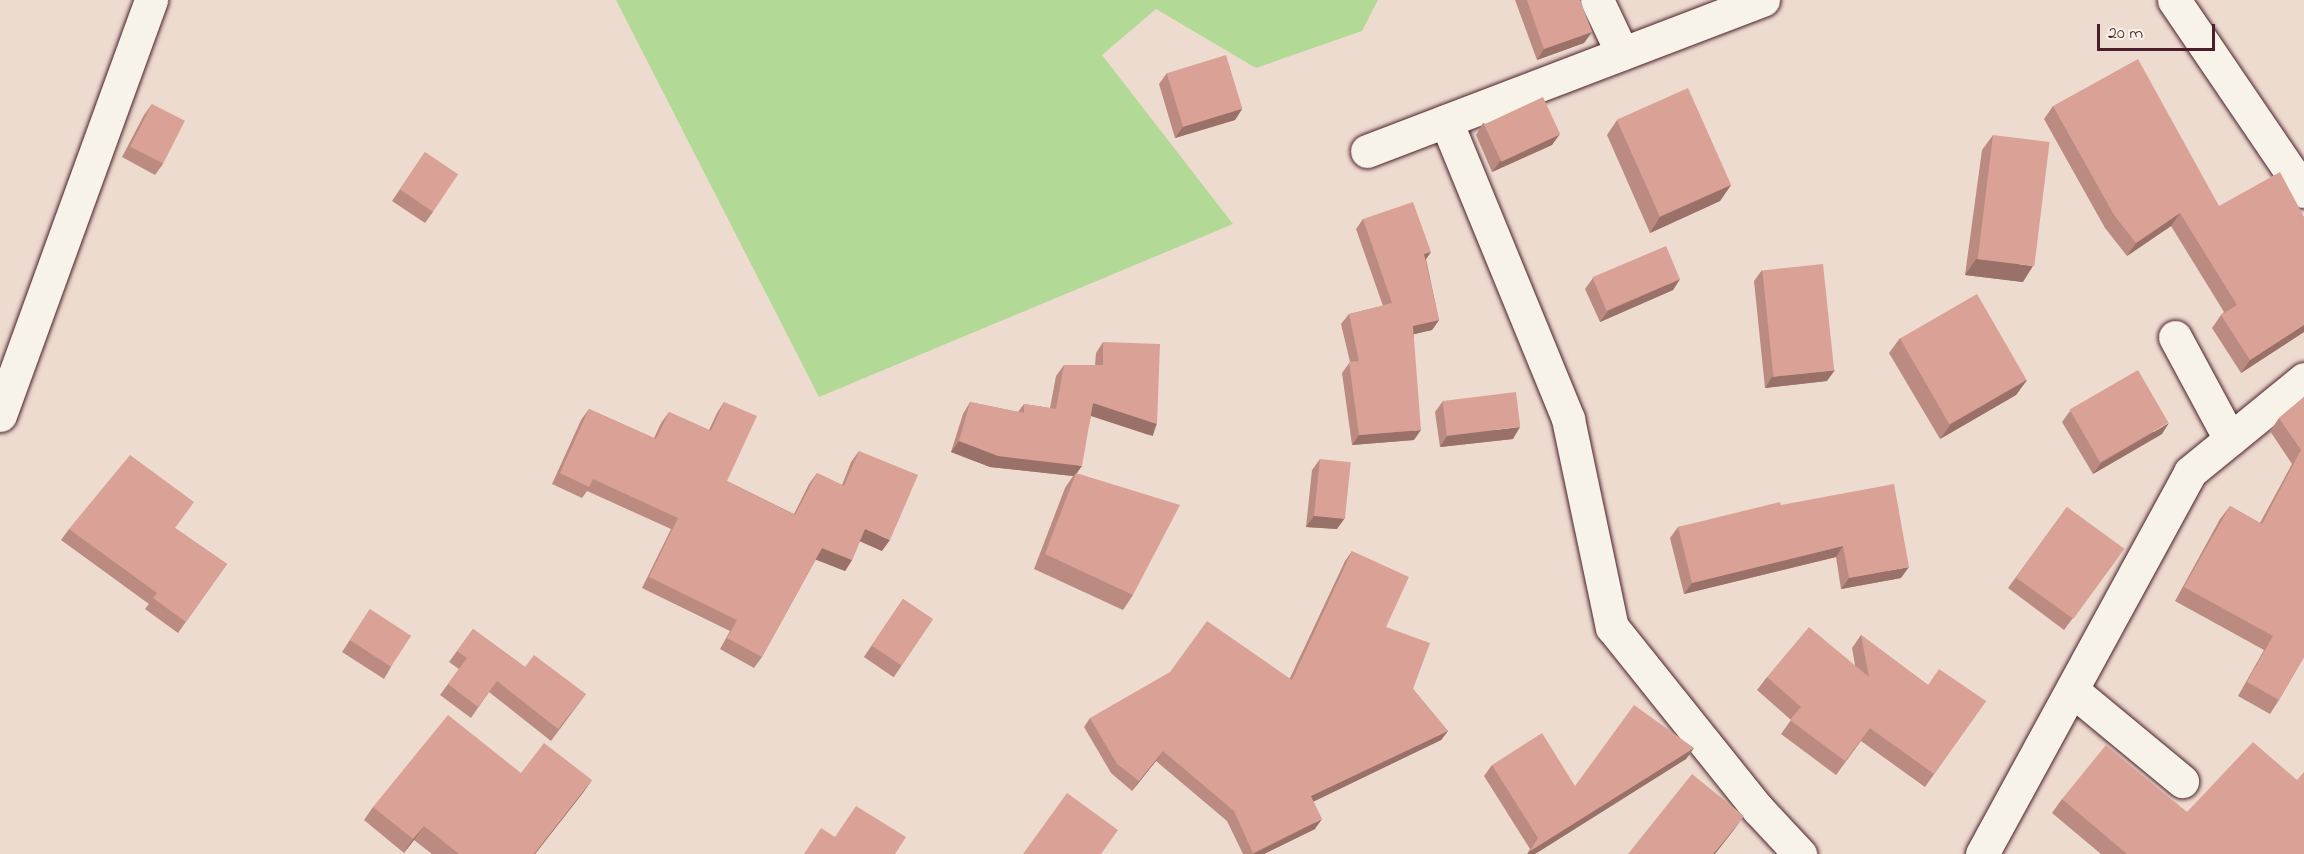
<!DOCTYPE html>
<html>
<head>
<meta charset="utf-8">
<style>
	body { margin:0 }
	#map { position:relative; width:2304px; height:854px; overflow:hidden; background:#eedbcf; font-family:"Indie Flower",sans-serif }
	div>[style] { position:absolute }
	.green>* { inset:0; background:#b2d995 }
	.roads { filter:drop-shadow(0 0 2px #4a1f2b) drop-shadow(0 0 2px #4a1f2b) }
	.minor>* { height:33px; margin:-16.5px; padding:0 16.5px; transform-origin:16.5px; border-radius:16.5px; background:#f7f3e8 }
	.wall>* { inset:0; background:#bb8b81; transform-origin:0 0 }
	.shaded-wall>* { inset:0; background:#997169; transform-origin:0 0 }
	.building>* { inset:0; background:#daa296; transform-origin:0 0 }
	span { translate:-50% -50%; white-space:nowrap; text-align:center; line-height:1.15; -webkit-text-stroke:4.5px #f7f3e8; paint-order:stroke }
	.scale { position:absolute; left:2097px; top:24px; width:118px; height:27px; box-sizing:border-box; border:3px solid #4a1f2b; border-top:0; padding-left:8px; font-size:18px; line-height:21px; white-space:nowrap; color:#4a1f2b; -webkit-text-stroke:4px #f7f3e8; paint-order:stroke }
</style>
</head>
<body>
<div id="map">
	<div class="green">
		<i style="clip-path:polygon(616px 0,1378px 0,1362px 31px,1256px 68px,1156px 9px,1102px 55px,1233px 224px,819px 397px)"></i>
	</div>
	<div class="roads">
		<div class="minor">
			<i style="left:1597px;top:0;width:59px;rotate:64.7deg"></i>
			<i style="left:2174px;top:0;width:231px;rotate:55.8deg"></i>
			<i style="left:1446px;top:121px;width:322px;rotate:67.7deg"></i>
			<i style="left:1568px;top:419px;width:213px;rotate:78.1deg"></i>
			<i style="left:1612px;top:627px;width:233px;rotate:51.3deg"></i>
			<i style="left:1758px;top:809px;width:62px;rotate:47deg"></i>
			<i style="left:1367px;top:151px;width:424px;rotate:-20.9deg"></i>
			<i style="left:2175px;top:337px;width:116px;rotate:61.7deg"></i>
			<i style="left:0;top:415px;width:442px;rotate:-70deg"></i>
			<i style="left:2072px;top:690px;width:143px;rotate:39.6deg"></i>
			<i style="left:1982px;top:854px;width:435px;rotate:-61.4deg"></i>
			<i style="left:2190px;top:472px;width:147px;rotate:-39.2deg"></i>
		</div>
	</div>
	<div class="wall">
		<i style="clip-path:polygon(1515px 0,1580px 0,1592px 32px,1584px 43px,1537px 60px)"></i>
		<i style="clip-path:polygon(1167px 73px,1242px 109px,1235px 120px,1175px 138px,1159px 84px)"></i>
		<i style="clip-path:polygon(152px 104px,163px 164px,155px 175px,122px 157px,144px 115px)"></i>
		<i style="clip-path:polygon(2053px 106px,2219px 206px,2304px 217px,2304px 332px,2241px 373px,2212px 328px,2221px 315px,2224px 312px,2171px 226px,2127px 256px,2105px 228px,2044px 119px)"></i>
		<i style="clip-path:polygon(1617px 120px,1731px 185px,1720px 201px,1650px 233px,1607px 135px)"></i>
		<i style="clip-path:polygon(1483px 123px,1552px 145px,1492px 172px,1476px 135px)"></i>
		<i style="clip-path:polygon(1993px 135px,2023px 282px,1965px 275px,1982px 150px)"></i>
		<i style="clip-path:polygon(425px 152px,433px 212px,425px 223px,392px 201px)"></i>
		<i style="clip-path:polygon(1363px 219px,1431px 252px,1426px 259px,1439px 320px,1432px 330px,1414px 334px,1414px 440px,1352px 445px,1342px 373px,1350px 362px,1341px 324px,1349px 314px,1383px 306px,1356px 229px)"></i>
		<i style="clip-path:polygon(1762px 270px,1827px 381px,1765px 388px,1754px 281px)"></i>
		<i style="clip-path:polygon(1593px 278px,1680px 279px,1673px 290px,1600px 322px,1585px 289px)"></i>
		<i style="clip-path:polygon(1900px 338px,2027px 380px,2016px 395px,1940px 439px,1889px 353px)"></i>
		<i style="clip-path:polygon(1103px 342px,1157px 424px,1149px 435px,1091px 416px,1077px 473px,1133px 595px,1123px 610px,1034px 569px,1065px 488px,1073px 476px,990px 467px,951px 452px,963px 414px,970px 402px,1018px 412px,1024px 404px,1050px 408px,1056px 376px,1064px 365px,1095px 365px,1096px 353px)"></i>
		<i style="clip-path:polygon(2304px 397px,2304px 657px,2279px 700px,2270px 714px,2238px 696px,2264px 650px,2175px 601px,2220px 519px,2230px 506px,2260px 523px,2292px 464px,2270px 431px,2279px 418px)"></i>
		<i style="clip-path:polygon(1443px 401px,1513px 439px,1440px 447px,1435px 412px)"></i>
		<i style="clip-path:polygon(724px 402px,727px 481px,794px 514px,809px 484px,817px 473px,842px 485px,851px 462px,859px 451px,882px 551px,860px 541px,852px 560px,845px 571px,816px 559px,762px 657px,754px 668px,720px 649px,730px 631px,642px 588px,671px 529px,587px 491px,582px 498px,552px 484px,581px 420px,589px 409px,654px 438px,661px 423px,669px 412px,709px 430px,717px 413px)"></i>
		<i style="clip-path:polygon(2070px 411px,2162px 434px,2093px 474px,2062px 422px)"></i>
		<i style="clip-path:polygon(1320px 459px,1337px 529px,1306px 527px,1312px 470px)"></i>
		<i style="clip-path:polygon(1781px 505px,1901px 578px,1841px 589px,1836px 557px,1684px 594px,1670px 538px,1678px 527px)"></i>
		<i style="clip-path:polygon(2067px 507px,2116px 560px,2064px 630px,2008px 588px)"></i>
		<i style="clip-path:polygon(175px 528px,227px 564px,178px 633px,145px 609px,149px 604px,61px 540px,69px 529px)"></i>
		<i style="clip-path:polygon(1352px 551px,1413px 689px,1448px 731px,1441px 740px,1313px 802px,1315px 829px,1264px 854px,1243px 854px,1227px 821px,1156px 761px,1132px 791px,1111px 773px,1084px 727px,1090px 718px,1290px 678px,1345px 561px)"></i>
		<i style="left:903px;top:599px;width:36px;height:70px;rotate:34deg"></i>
		<i style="clip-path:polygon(370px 609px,391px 667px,384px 679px,342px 652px)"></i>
		<i style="clip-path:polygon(473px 629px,525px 667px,586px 694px,551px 741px,489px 692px,471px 718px,440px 695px,459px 669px,449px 662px)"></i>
		<i style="clip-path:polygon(1861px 635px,1928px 685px,1986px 701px,1925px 787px,1861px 741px,1836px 775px,1781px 734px,1791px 720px,1757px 690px,1767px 677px,1855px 665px,1852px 648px)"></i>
		<i style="clip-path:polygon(1694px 748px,1686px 759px,1535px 854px,1527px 854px,1530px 849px,1484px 776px,1492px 765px,1575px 786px)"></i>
		<i style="clip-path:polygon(521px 773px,592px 780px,582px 794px,535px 854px,432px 854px,414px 840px,404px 853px,364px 820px,373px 807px)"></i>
		<i style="clip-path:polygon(2062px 799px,2187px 812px,2304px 854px,2101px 854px,2052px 813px)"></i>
	</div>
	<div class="shaded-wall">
		<i style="clip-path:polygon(1592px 32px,1584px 43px,1537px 60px,1544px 49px)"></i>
		<i style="clip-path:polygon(1242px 109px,1235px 120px,1175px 138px,1183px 127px)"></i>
		<i style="clip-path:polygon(1560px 134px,1552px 145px,1492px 172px,1500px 161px)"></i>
		<i style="clip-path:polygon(1731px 185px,1720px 201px,1650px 233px,1660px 217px)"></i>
		<i style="clip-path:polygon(2180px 213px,2171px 226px,2127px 256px,2136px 243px)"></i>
		<i style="clip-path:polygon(1431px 252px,1424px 262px,1424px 254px)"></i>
		<i style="clip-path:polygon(1976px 259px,2033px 266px,2023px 282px,1965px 275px)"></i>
		<i style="clip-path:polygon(1680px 279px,1673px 290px,1600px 322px,1608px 311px)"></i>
		<i style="clip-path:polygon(1439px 320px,1432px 330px,1406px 336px,1413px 326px)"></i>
		<i style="clip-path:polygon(2304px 325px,2304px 332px,2241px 373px,2250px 360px)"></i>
		<i style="clip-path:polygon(1835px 370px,1827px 381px,1765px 388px,1772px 377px)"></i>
		<i style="clip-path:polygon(2027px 380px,2016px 395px,1940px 439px,1951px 424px)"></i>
		<i style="left:1093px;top:403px;width:67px;height:13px;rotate:18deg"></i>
		<i style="clip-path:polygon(2169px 423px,2162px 434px,2093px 474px,2101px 463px)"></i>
		<i style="clip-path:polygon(1520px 427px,1513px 439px,1440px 447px,1447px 436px)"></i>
		<i style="clip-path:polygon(1421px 430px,1414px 440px,1352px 445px,1359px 435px)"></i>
		<i style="clip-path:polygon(959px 441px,1082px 466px,1074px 477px,1076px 473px,1073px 476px,990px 467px,951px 452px)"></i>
		<i style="clip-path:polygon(1314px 516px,1345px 518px,1337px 529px,1306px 527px)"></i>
		<i style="clip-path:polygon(865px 529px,890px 540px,882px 551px,857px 540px)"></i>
		<i style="clip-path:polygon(1843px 546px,1836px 557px,1684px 594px,1692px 583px)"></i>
		<i style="clip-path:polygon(822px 548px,852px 560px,845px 571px,814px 559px)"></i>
		<i style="clip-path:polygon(1909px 567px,1901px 578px,1841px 589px,1849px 578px)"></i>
		<i style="clip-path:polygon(1448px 731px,1441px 740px,1304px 806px,1311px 796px)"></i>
		<i style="clip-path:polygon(1694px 748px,1686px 759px,1535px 854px,1528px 854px,1530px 851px)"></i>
		<i style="clip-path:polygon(1163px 751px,1156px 761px,1132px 791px,1139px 781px)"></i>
		<i style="clip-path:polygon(592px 780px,582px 794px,535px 854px,534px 854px)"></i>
		<i style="clip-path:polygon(1744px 816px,1733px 831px,1715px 854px,1713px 854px)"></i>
		<i style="clip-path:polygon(1322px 819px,1315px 829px,1264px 854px,1253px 854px)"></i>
		<i style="clip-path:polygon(424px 826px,414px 840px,404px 853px,413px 839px)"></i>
	</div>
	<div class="building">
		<i style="clip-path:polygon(1527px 0,1580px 0,1592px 32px,1544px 49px)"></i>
		<i style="left:1226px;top:55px;width:56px;height:62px;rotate:73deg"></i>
		<i style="clip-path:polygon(2138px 59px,2219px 206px,2280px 172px,2304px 217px,2304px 325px,2250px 360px,2221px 315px,2237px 305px,2180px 213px,2136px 243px,2114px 215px,2053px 106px)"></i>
		<i style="left:1688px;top:88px;width:106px;height:78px;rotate:66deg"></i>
		<i style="left:1543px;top:97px;width:41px;height:65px;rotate:65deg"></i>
		<i style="left:152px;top:104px;width:37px;height:48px;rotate:27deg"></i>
		<i style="left:1993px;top:135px;width:57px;height:125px;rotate:7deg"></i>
		<i style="left:425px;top:152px;width:40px;height:45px;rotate:34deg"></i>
		<i style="clip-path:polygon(1413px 202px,1431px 252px,1424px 254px,1439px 320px,1413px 326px,1421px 430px,1359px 435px,1349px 362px,1359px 361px,1349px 314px,1392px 303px,1363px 219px)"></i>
		<i style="left:1666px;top:246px;width:36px;height:80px;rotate:67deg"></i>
		<i style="left:1823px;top:264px;width:107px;height:61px;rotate:84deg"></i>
		<i style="left:1977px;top:294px;width:99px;height:89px;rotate:60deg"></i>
		<i style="clip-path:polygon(1103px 342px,1160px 344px,1157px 424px,1093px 403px,1082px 466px,998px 456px,959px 441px,970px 402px,1024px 413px,1024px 404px,1056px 409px,1064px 365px,1103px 365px)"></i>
		<i style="left:2138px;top:370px;width:61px;height:79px;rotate:60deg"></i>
		<i style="left:1516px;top:392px;width:35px;height:74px;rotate:83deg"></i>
		<i style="clip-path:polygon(2304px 397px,2304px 657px,2279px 700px,2247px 682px,2273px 636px,2184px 587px,2230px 506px,2262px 524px,2301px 450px,2279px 418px)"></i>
		<i style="clip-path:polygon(724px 402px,757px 416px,727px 481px,795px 515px,817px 473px,844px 486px,859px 451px,918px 475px,890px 540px,865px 529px,852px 560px,822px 548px,762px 657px,727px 638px,737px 620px,649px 577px,678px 518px,593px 479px,589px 487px,560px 473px,589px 409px,656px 439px,669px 412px,711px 431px)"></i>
		<i style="clip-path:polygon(130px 455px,194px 502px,175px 528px,227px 564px,186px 622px,153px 598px,157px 593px,69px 529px)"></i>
		<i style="left:1320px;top:459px;width:31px;height:57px;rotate:6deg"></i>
		<i style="clip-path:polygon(1076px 473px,1180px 505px,1133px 595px,1045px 554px)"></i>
		<i style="clip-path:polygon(1894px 484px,1909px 567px,1849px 578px,1843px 546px,1692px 583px,1678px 527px,1780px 502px,1781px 505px)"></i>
		<i style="left:2067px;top:507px;width:71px;height:87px;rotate:36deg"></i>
		<i style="clip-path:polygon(1352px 551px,1409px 577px,1386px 627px,1430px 643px,1413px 689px,1448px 731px,1311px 796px,1322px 819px,1253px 853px,1234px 811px,1163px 751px,1139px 781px,1117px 764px,1090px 718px,1170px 672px,1207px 621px,1292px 680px)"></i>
		<i style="left:903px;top:599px;width:36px;height:56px;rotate:34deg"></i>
		<i style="left:370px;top:609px;width:49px;height:37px;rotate:33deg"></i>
		<i style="clip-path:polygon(1809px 627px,1869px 677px,1861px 635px,1928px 685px,1939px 669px,1986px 701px,1934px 774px,1870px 728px,1845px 761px,1790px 720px,1801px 707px,1767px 677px)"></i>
		<i style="clip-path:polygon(473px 629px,525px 667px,534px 655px,586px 694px,558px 729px,497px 681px,478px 707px,448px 684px,467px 658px,457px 651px)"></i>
		<i style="clip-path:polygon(1634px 705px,1694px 748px,1530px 851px,1538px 838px,1492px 765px,1542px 733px,1575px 786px)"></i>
		<i style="clip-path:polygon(448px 715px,521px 773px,544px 743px,592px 780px,534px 854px,459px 854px,424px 826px,413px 839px,373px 807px)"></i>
		<i style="clip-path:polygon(2253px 742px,2297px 780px,2304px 772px,2304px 854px,2127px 854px,2062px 799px,2106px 745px,2187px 812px)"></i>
		<i style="clip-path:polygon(1692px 774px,1744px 816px,1713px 854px,1628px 854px)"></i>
		<i style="clip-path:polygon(1067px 793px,1118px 830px,1101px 854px,1023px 854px)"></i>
		<i style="clip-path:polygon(856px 806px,906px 837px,895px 854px,804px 854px,821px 828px,835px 837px)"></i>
	</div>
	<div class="scale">20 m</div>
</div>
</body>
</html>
